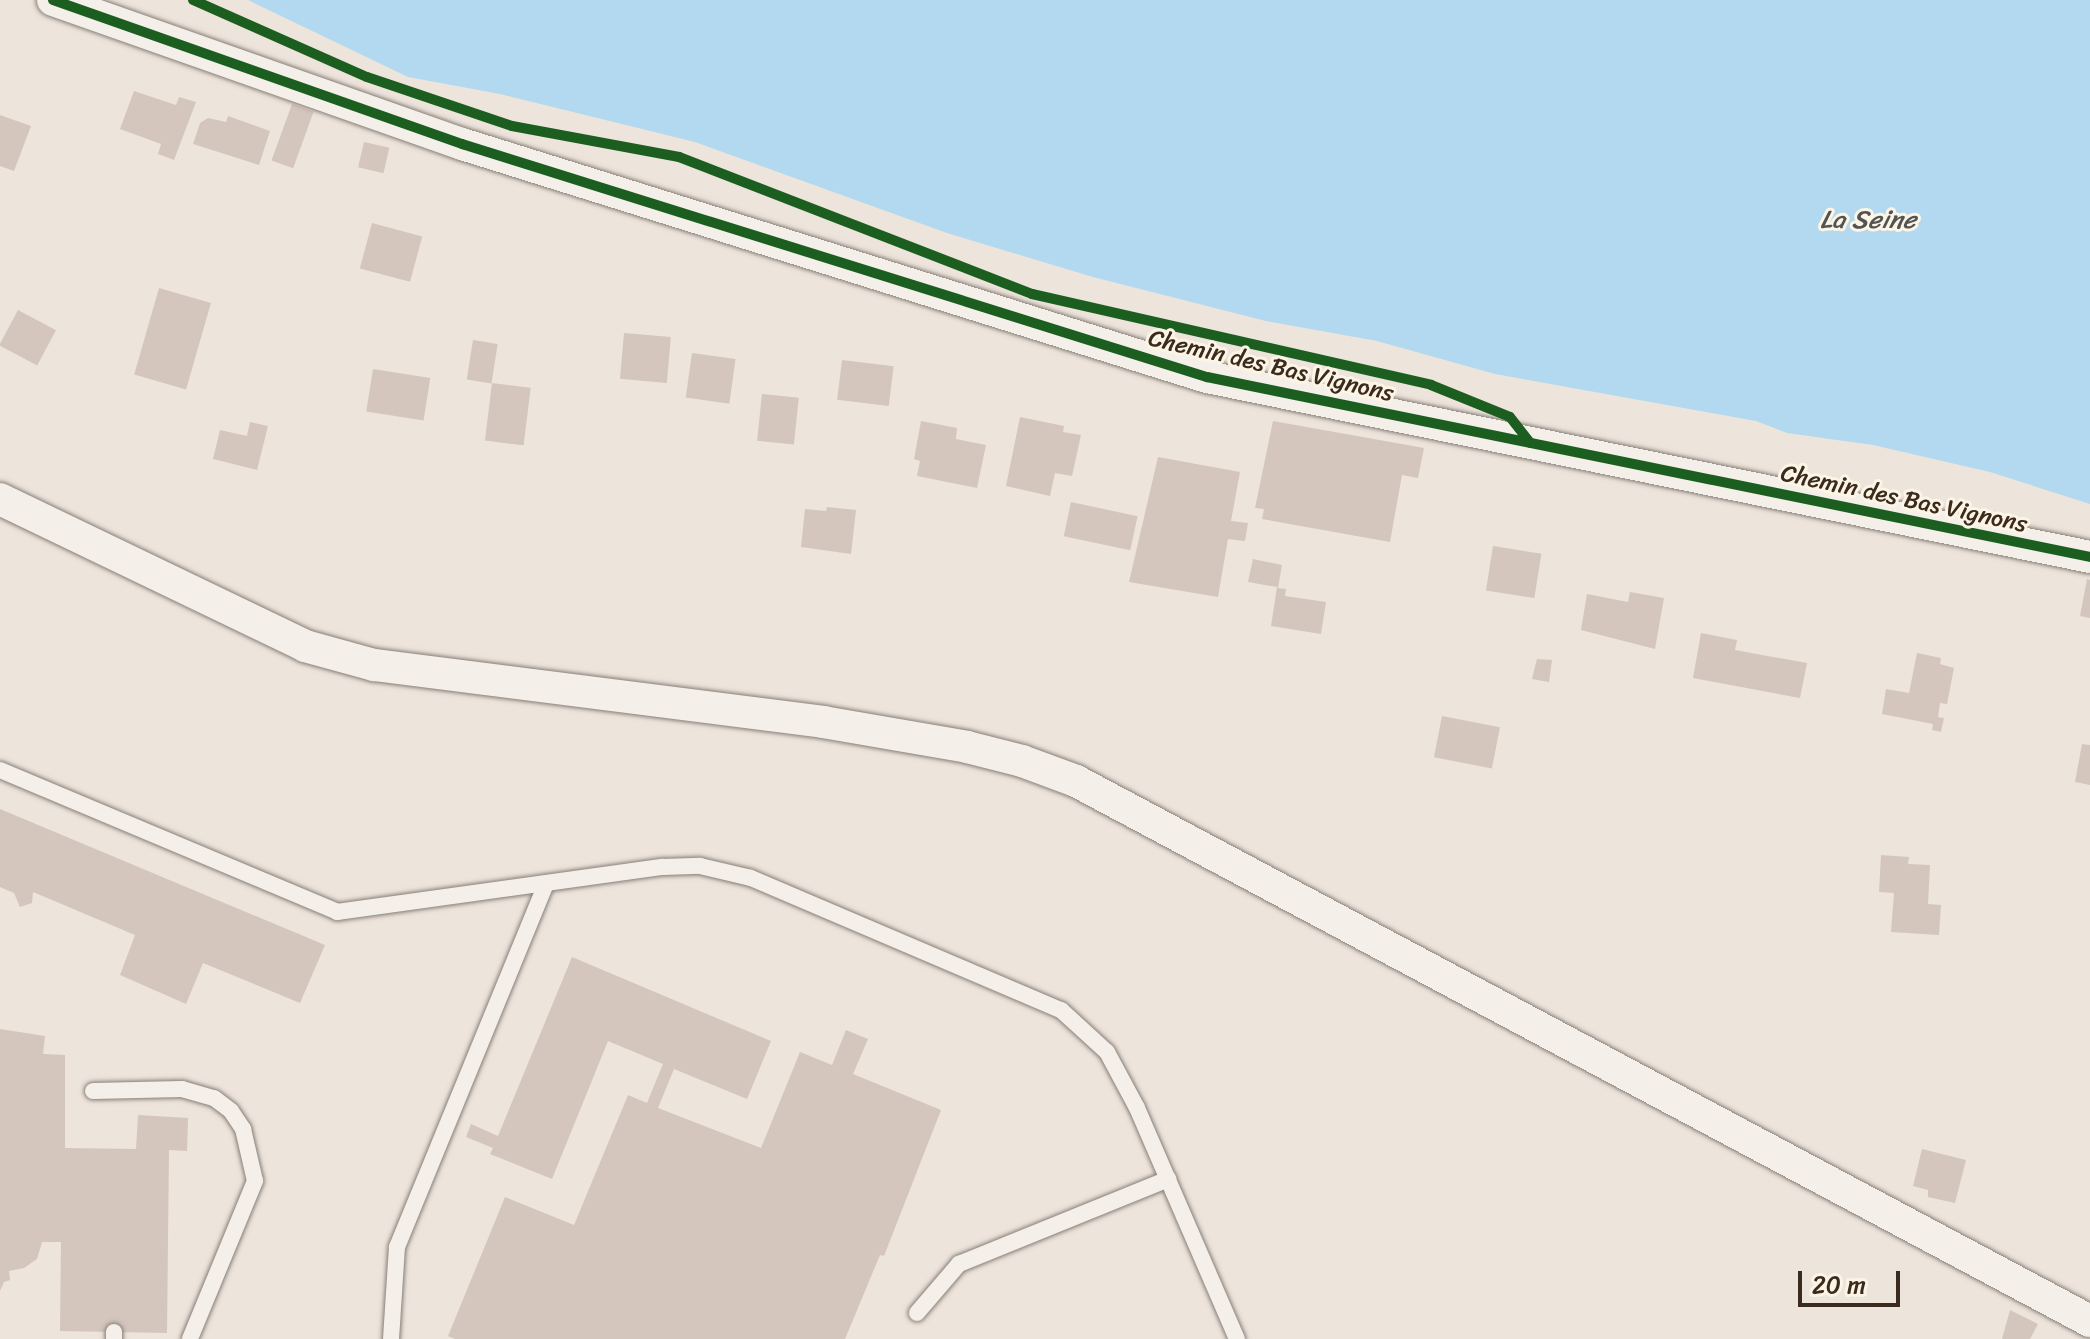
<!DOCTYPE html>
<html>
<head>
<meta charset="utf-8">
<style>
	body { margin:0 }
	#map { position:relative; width:2090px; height:1339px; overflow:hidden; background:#ede4db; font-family:Sriracha,sans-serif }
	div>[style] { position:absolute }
	.water>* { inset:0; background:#b2d9ef }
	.building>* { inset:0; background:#d4c6bd; transform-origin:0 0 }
	.roads { filter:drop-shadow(0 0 2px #867f78) drop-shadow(0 0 2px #867f78) }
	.lane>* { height:16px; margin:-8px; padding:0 8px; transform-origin:8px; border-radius:8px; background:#f4f0e9 }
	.street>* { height:32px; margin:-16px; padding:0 16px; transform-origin:16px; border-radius:16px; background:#f4f0e9 }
	.cycleway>* { height:10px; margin:-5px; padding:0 5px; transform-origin:5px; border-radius:5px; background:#1b5e20 }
	span { translate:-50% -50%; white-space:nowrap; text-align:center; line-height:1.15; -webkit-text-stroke:6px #fcf5e5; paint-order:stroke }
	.street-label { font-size:24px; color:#3b2a1e }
	.water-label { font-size:26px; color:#525454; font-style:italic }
	.scale { position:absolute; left:1798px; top:1271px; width:102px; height:36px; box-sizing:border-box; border:4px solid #3b2a1e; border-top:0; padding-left:10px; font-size:24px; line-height:28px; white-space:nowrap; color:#3b2a1e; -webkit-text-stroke:6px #fcf5e5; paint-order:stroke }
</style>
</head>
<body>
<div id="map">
	<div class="water">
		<i style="clip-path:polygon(248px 0,2090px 0,2090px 504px,1990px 472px,1873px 445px,1787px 433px,1756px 421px,1495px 374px,1377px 341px,1266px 321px,1093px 277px,947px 233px,695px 142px,500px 94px,408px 77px)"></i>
	</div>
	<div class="building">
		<i style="clip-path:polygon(134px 91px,176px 105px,179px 97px,196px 102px,174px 160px,158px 154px,161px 144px,120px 129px)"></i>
		<i style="left:292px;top:104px;width:23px;height:60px;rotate:20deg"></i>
		<i style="clip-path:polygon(0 115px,31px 126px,14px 171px,0 166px)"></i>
		<i style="clip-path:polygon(228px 116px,270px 131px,259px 165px,193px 144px,200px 123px,208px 118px,226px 122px)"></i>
		<i style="left:364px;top:142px;width:26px;height:26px;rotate:13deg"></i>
		<i style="left:372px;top:223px;width:52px;height:47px;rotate:15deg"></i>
		<i style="left:159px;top:288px;width:54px;height:90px;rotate:16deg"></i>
		<i style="left:18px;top:310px;width:43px;height:40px;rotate:28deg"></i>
		<i style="left:624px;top:333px;width:47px;height:46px;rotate:5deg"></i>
		<i style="left:473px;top:340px;width:25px;height:40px;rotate:9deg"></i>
		<i style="left:692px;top:353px;width:44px;height:45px;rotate:8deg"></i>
		<i style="left:842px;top:360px;width:52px;height:40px;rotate:7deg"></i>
		<i style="left:373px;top:369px;width:58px;height:43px;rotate:9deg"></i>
		<i style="left:492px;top:383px;width:39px;height:58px;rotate:7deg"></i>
		<i style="left:762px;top:394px;width:37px;height:47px;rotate:6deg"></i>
		<i style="clip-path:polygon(1020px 417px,1064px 426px,1063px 432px,1081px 435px,1072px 476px,1055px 473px,1050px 496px,1006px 486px)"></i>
		<i style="clip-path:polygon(921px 421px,957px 428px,956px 439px,986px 445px,977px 488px,917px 476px,920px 461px,914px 459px)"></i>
		<i style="clip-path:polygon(1273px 421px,1424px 448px,1418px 478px,1402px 475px,1390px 542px,1262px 519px,1264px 509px,1255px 508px)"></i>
		<i style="clip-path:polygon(250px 422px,268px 426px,257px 470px,213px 459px,220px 430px,247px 436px)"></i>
		<i style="clip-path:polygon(1158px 457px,1240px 472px,1231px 521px,1248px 523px,1245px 541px,1228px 539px,1218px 597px,1129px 582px)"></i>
		<i style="left:1071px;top:502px;width:68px;height:35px;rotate:12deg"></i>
		<i style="clip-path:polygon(827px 507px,856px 510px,851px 554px,801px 547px,805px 509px,826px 511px)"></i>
		<i style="left:1493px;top:546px;width:49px;height:45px;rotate:9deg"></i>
		<i style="clip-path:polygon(1253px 559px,1282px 565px,1278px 588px,1286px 589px,1285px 596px,1326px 602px,1321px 634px,1271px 626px,1277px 587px,1248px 582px)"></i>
		<i style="clip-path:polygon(2087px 579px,2090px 580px,2090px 618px,2080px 616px)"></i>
		<i style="clip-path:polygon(1630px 592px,1664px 598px,1655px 649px,1581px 630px,1587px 594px,1628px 602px)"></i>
		<i style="clip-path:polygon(1701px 633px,1737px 640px,1735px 650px,1807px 663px,1800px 698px,1693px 678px)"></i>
		<i style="clip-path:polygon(1917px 653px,1941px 658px,1940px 664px,1954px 668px,1947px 704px,1940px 703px,1938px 717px,1944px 718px,1941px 732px,1932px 730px,1933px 724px,1882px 714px,1886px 689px,1909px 693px)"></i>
		<i style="clip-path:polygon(1537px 659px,1552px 660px,1549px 682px,1532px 679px)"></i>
		<i style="left:1442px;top:716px;width:59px;height:42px;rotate:11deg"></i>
		<i style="clip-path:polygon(2082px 744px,2090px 745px,2090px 785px,2075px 782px)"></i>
		<i style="clip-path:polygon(0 809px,325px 945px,300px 1003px,203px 963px,186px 1004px,120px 975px,135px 935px,33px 892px,32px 903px,20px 907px,14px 893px,0 887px)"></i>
		<i style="clip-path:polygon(1881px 855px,1909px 857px,1908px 864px,1930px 865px,1928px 904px,1941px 905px,1939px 935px,1891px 932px,1894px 893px,1879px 892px)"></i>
		<i style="clip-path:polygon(572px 957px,771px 1041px,747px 1099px,674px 1069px,658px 1108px,761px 1148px,800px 1052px,832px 1065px,846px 1030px,868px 1039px,853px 1074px,941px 1110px,884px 1256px,880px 1255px,845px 1339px,455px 1339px,448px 1336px,505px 1197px,574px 1225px,628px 1095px,647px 1103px,663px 1064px,608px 1041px,552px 1179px,490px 1154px,493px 1148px,466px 1137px,471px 1124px,498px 1136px)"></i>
		<i style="clip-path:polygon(0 1029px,45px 1036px,43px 1054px,65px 1055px,65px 1148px,136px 1149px,138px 1115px,188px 1118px,187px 1151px,169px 1150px,167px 1333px,60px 1331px,61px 1242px,42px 1242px,37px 1259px,24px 1268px,9px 1271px,10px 1280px,4px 1282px,0 1291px)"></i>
		<i style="clip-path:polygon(1922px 1149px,1966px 1160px,1955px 1203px,1928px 1197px,1928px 1190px,1913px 1186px)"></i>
		<i style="clip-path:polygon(2010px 1310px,2038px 1324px,2030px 1339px,2002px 1339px)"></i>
	</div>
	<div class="roads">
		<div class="lane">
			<i style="left:0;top:770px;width:366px;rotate:22.8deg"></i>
			<i style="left:337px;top:912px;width:329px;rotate:-7.9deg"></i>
			<i style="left:663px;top:867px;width:37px;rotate:-2deg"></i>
			<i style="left:700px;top:866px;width:52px;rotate:13.2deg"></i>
			<i style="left:751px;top:878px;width:337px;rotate:23.1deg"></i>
			<i style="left:1061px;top:1010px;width:62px;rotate:42.4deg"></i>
			<i style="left:1107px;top:1052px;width:64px;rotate:61.8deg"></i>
			<i style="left:1137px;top:1108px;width:252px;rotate:66.6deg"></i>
			<i style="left:93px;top:1091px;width:89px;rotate:-1.3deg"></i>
			<i style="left:182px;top:1089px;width:33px;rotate:16deg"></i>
			<i style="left:214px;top:1098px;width:21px;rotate:37deg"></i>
			<i style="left:231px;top:1111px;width:22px;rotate:56deg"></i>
			<i style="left:243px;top:1129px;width:53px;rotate:77deg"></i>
			<i style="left:255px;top:1181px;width:171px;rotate:112.4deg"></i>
			<i style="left:917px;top:1313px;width:65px;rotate:-49.4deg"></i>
			<i style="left:959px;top:1264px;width:226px;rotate:-22.1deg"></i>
			<i style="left:114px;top:1339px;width:7px;rotate:-90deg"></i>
			<i style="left:391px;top:1339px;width:92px;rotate:-86.3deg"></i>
			<i style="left:397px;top:1247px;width:393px;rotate:-67.7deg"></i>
		</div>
		<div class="street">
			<i style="left:53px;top:0;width:434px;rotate:19.4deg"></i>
			<i style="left:462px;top:144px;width:781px;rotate:17.37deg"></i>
			<i style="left:1207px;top:377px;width:901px;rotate:11.52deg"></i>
			<i style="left:0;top:499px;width:339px;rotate:25.7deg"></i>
			<i style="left:305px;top:646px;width:72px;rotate:15.4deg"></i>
			<i style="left:374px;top:665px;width:453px;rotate:7.2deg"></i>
			<i style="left:823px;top:722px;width:146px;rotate:9.8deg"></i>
			<i style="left:967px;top:747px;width:57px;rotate:14.3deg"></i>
			<i style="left:1022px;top:761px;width:58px;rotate:20.3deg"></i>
			<i style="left:1076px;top:781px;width:1149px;rotate:28.04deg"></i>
		</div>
	</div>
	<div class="cycleway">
		<i style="left:53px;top:0;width:434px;rotate:19.4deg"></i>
		<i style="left:462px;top:144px;width:781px;rotate:17.37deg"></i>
		<i style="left:1207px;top:377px;width:901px;rotate:11.52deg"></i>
		<i style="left:193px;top:0;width:190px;rotate:23.9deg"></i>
		<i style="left:367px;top:77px;width:153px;rotate:18.7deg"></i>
		<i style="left:512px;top:126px;width:170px;rotate:10.5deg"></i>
		<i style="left:679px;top:157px;width:379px;rotate:21.2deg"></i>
		<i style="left:1032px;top:294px;width:409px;rotate:12.8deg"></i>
		<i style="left:1431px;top:385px;width:85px;rotate:22.1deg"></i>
		<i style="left:1510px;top:417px;width:33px;rotate:52deg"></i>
	</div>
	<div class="street-label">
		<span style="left:1271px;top:366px;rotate:13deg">Chemin des Bas Vignons</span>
		<span style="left:1904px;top:499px;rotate:12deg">Chemin des Bas Vignons</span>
	</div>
	<div class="water-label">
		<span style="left:1868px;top:220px">La Seine</span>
	</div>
	<div class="scale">20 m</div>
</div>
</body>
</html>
